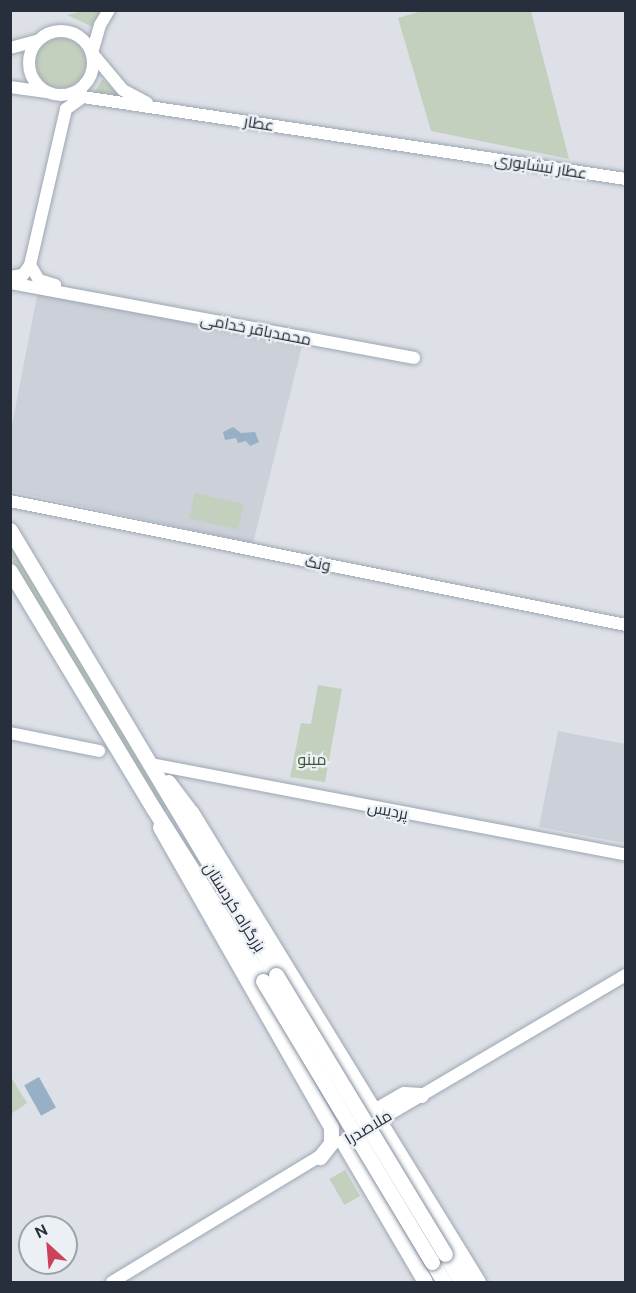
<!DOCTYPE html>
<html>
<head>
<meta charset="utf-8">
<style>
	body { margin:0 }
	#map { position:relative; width:636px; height:1293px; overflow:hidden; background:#dde1e7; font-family:Ubuntu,Cairo,sans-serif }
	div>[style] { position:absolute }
	.built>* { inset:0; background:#cbd0d9 }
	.green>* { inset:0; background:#c3d0be; transform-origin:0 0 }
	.round { border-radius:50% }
	.water>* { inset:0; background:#98b0c6; transform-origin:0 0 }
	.roads { filter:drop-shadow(0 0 2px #9da6b2) drop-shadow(0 0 2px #9da6b2) }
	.major>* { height:12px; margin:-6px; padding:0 6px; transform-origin:6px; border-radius:6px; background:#fff }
	.major>.ring { margin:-6px; padding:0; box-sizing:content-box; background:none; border:12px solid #fff; border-radius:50% }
	.highway>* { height:15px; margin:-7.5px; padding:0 7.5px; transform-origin:7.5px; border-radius:7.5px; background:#fff }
	.bridges { filter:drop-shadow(0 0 2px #858f9d) drop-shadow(0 0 2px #858f9d) }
	.highway-bridge>* { height:15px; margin:-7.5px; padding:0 7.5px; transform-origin:7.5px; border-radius:7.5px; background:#fff }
	span { translate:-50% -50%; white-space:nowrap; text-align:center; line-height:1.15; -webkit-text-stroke:4.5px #ecf0f4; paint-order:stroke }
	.street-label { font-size:16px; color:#272f3d }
	.park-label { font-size:16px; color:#3c5834 }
	.frame { position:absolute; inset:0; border:12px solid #272f3d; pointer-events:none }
	.north { position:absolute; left:18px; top:1215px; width:60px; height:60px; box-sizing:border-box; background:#ecf0f4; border:2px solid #9da3ab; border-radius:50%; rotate:334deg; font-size:16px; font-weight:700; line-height:24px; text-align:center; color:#272f3d }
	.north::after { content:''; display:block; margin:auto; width:21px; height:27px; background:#cb435b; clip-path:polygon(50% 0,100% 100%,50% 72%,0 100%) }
</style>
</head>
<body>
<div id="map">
	<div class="built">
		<i style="clip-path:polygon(38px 291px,302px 346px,253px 543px,11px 491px,11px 430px)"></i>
		<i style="clip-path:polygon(558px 731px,625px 744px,625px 843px,539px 827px)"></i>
	</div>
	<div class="green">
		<i style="clip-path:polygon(83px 11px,102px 11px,93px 27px,67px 15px)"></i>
		<i style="clip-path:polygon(422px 11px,531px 11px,569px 159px,431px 131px,398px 18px)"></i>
		<i class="round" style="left:36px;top:38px;width:50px;height:50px"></i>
		<i style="clip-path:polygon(102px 79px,116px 92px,124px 98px,94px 94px)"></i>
		<i style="left:195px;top:493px;width:50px;height:26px;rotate:13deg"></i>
		<i style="clip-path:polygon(11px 546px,131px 748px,167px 809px,163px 813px,11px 558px)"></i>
		<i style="clip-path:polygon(318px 685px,342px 689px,325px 782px,290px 777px,301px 723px,311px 724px)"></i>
		<i style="clip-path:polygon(11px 1077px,27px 1103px,11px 1114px,10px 1114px)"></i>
		<i style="left:345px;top:1170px;width:30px;height:18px;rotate:60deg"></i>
	</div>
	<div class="water">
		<i style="clip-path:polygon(233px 427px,241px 433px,255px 432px,259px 442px,250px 446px,246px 441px,238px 443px,236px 438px,225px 440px,223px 432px)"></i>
		<i style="left:39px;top:1077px;width:35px;height:17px;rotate:61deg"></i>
	</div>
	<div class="roads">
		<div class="major">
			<i style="left:109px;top:10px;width:17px;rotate:121deg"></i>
			<i style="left:100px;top:25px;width:29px;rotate:106deg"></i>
			<i style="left:92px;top:53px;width:48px;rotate:50deg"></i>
			<i style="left:123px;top:90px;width:27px;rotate:28deg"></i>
			<i class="ring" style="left:29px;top:31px;width:52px;height:52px"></i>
			<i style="left:10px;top:48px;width:28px;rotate:-15deg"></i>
			<i style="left:10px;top:87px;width:35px;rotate:8deg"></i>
			<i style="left:30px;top:265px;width:17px;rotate:59deg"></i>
			<i style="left:39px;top:280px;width:17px;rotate:17deg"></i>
			<i style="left:10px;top:277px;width:13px;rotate:-9deg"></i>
			<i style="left:23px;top:275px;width:12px;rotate:-55deg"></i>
			<i style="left:30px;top:265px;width:160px;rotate:-77deg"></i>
			<i style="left:66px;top:109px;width:21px;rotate:-35deg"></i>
			<i style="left:83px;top:97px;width:549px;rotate:8.59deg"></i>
			<i style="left:10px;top:283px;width:411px;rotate:10.5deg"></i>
			<i style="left:10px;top:501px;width:628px;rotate:11.38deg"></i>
			<i style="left:10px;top:733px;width:91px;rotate:11.4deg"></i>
			<i style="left:151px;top:764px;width:484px;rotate:10.8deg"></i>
			<i style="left:371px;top:1125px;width:296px;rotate:-30.5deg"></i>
			<i style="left:112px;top:1282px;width:249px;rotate:-31.2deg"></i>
		</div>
		<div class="highway">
			<i style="left:10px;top:530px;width:518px;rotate:59.13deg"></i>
			<i style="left:10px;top:571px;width:277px;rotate:58.9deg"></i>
			<i style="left:153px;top:808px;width:205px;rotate:57.6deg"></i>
			<i style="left:168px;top:782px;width:38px;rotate:53deg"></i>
			<i style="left:191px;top:812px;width:351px;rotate:58.5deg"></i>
			<i style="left:374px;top:1111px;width:34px;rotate:-30deg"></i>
			<i style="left:404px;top:1094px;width:17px;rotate:3deg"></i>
			<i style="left:160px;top:827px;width:345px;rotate:60.3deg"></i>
			<i style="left:331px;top:1127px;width:16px;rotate:90deg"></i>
			<i style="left:331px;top:1143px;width:18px;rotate:128deg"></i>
			<i style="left:379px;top:1121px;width:189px;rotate:58.4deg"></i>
			<i style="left:343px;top:1142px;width:162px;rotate:59.6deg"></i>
			<i style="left:445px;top:1254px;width:32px;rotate:60deg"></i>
			<i style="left:432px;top:1262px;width:23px;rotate:59deg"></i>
		</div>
	</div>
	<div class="bridges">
		<div class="highway-bridge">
			<i style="left:276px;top:975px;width:326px;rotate:58.8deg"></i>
			<i style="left:263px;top:981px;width:328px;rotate:59deg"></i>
		</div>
	</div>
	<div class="street-label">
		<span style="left:259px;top:123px;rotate:9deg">عطار</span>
		<span style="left:541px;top:166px;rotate:9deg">عطار نیشابوری</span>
		<span style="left:256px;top:329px;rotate:11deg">محمدباقر خدامی</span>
		<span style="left:318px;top:563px;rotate:11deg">ونک</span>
		<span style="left:388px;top:810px;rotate:11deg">پردیس</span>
		<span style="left:235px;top:907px;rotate:58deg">بزرگراه کردستان</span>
		<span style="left:368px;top:1127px;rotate:-31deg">ملاصدرا</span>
	</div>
	<div class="park-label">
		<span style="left:312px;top:759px">مینو</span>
	</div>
	<div class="frame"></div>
	<div class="north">N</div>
</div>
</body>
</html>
